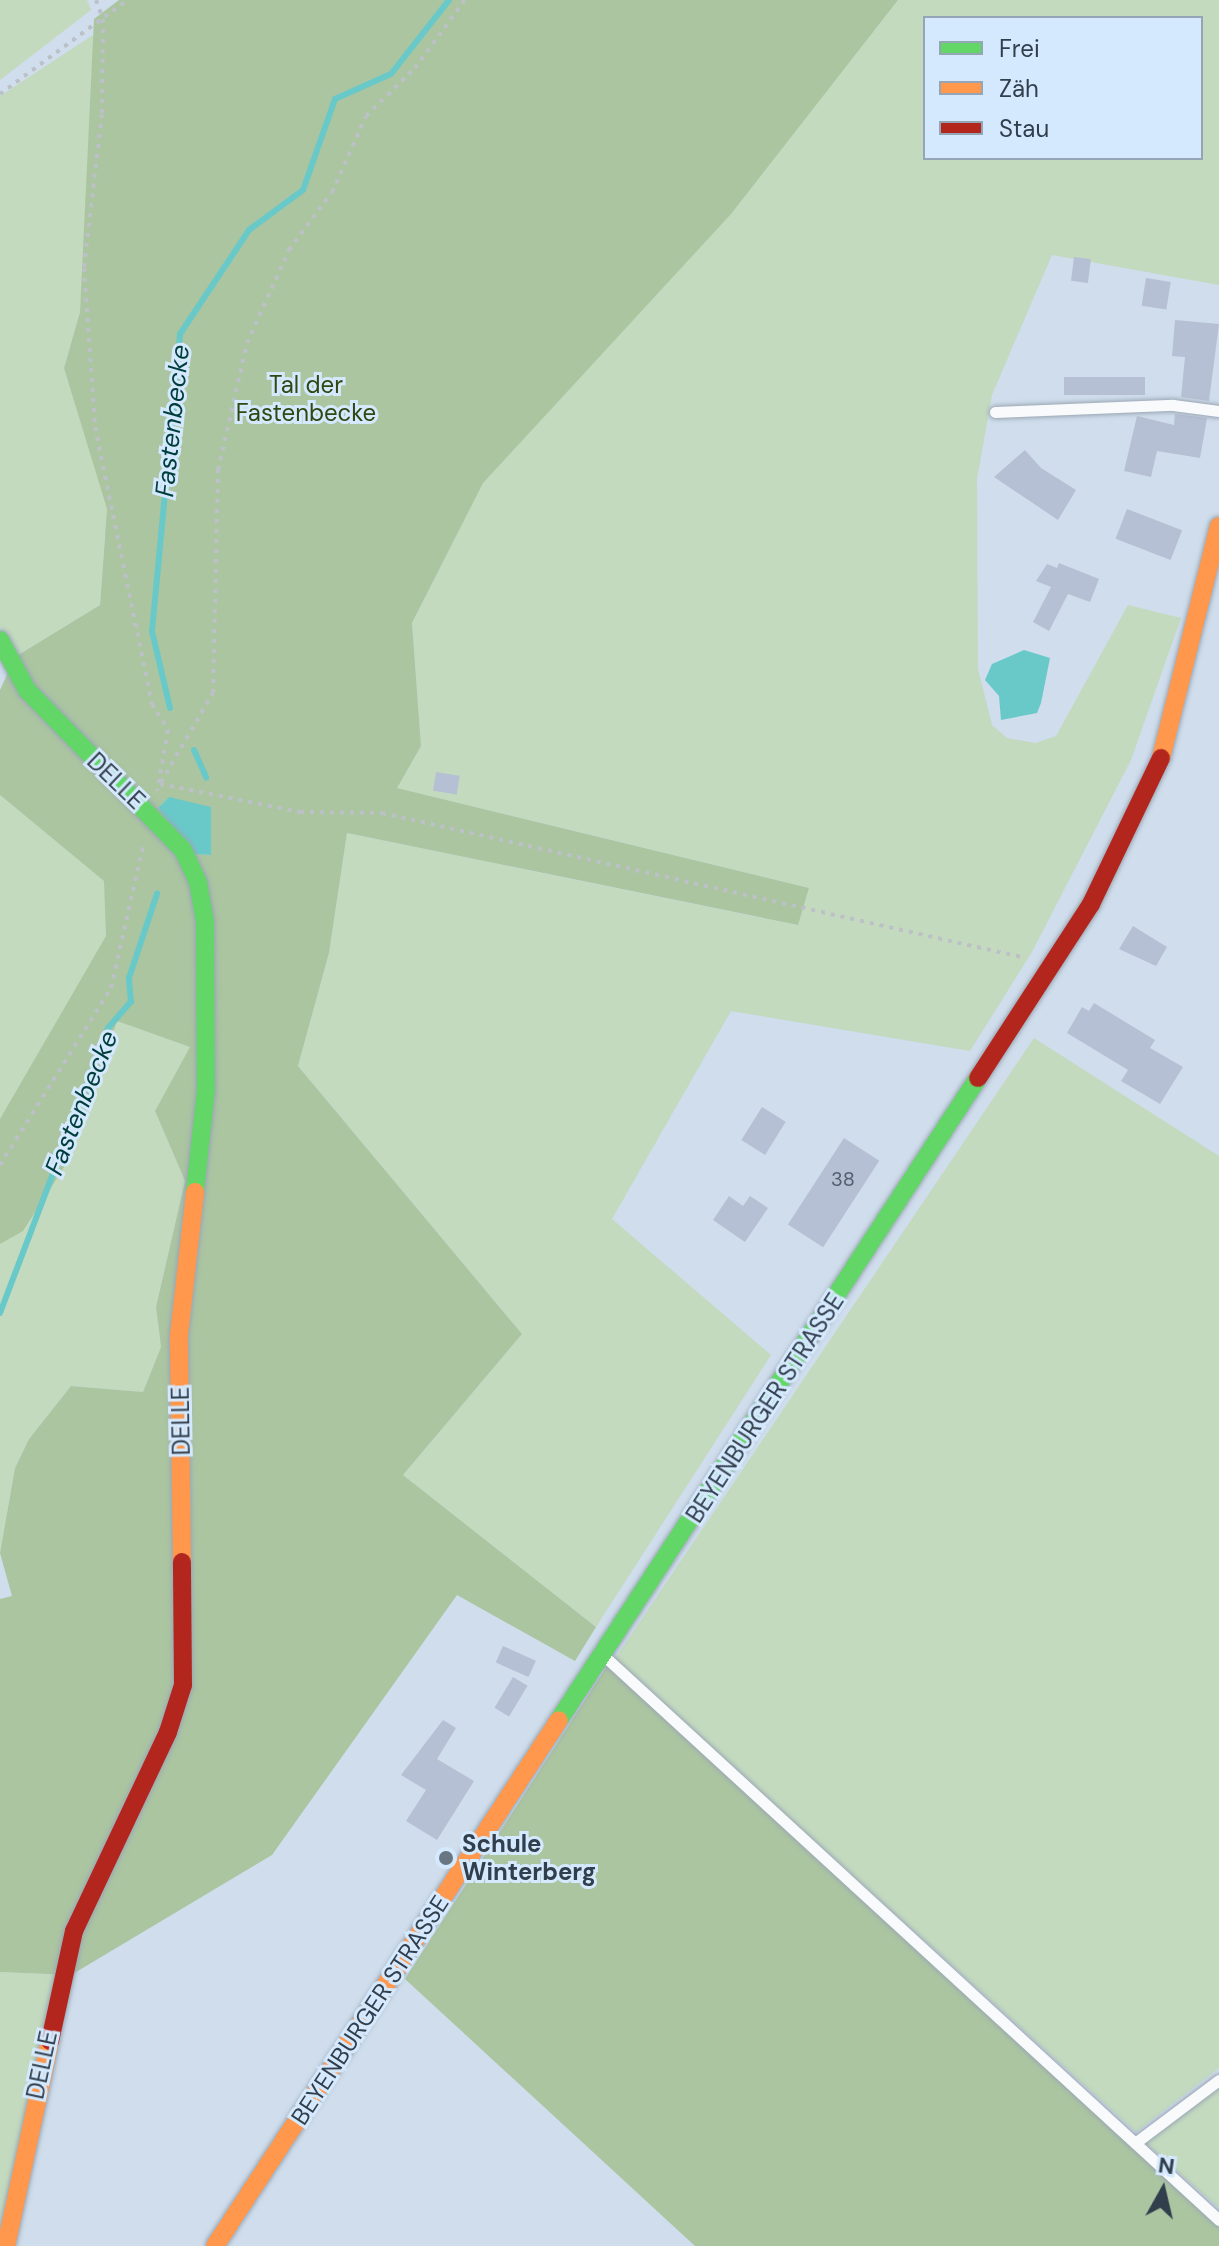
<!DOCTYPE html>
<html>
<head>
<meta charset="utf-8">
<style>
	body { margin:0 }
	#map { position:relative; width:1219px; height:2246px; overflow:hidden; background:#cfddec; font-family:"DM Sans",sans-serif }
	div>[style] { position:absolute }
	.green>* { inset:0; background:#c3dabf }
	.forest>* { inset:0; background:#abc5a1 }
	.water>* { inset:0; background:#69c9c9 }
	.stream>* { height:6px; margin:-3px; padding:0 3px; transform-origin:3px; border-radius:3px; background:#69c9c9 }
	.building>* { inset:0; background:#b6c0d5; transform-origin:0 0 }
	.path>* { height:4px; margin-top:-2px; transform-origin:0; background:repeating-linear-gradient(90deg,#bcc0c7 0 4px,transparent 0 10px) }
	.roads { filter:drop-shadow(0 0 2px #9ba7b4) drop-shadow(0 0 2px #9ba7b4) }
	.lane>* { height:11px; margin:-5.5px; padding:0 5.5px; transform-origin:5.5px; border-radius:5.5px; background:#f8fafc }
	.fast>* { height:18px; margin:-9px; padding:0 9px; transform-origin:9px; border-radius:9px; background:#63d668 }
	.slow>* { height:18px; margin:-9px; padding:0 9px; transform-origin:9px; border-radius:9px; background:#ff974d }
	.jam>* { height:18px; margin:-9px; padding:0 9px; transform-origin:9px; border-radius:9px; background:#b3261e }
	.dots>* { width:22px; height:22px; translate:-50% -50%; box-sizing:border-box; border:4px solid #d5e9fe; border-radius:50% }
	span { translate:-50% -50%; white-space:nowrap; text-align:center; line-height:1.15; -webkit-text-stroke:6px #d5e9fe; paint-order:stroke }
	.number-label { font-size:20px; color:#525e6e }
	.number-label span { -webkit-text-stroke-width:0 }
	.park-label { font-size:24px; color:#304710 }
	.street-label { font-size:24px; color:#313e4c }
	.poi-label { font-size:24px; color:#313e4c; font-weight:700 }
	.left { translate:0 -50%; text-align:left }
	.water-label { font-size:26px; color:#003e3b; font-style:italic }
	.legend { position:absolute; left:923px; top:16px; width:280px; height:144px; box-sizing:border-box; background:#d5e9fe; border:2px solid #93a5b7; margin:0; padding:10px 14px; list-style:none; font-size:24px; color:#313e4c }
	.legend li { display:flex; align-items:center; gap:16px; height:40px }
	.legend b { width:40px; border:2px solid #93a5b7 }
	.north { position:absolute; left:1123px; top:2150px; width:80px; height:80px; -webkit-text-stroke:6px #d5e9fe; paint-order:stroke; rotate:8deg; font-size:22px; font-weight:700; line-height:32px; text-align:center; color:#313e4c }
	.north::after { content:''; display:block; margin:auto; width:28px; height:36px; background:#313e4c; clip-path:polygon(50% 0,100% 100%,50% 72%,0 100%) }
</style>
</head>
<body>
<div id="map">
	<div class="green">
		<i style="clip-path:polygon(0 0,87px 0,91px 10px,0 80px)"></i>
		<i style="clip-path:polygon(evenodd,897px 0,1219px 0,1219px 285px,1052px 255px,992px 395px,977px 479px,978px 669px,992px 725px,1007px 738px,1036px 743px,1056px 736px,1128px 605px,1181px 618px,1131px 760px,1032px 952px,970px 1051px,731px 1011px,612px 1219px,771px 1355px,596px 1627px,403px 1475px,522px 1334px,298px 1066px,329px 953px,347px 833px,797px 925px,809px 888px,396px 788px,421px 746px,412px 623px,461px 526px,131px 1026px,191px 1047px,155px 1111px,185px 1181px,156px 1307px,161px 1347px,143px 1392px,71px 1386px,29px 1439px,15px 1468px,0 1553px,0 795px,80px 861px,115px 801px,105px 532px,100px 605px,15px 657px,0 626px,0 96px,96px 33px,80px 312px,64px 368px,84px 419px,897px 0,925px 18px,1201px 18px,1201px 158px,925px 158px,925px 18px)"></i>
		<i style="clip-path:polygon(1034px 1038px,1219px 1156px,1219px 2068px,1136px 2132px,614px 1660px)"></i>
		<i style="clip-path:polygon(0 1972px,71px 1975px,0 2246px)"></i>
		<i style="clip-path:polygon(1219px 2086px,1219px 2208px,1145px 2143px)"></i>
	</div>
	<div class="forest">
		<i style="clip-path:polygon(evenodd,119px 0,898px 0,731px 214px,483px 483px,412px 623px,421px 746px,397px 788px,809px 888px,798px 925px,347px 833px,329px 953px,298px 1066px,522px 1334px,403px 1475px,596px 1627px,575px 1661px,457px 1595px,272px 1855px,71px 1975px,0 1972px,0 1599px,12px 1596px,0 1553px,15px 1468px,29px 1439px,71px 1386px,143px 1392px,161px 1347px,156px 1307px,185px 1181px,155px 1111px,190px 1047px,117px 1021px,70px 1158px,23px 1231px,0 1244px,0 1119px,106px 936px,104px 881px,0 795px,0 690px,15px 657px,100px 605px,107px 509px,64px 368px,80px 312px,94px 19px,119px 0,169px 797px,211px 855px,210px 855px,192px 854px,158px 808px,169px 797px)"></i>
		<i style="clip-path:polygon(607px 1666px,1219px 2224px,1219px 2246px,695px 2246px,405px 1979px)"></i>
	</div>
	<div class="water">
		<i style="clip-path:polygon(1024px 650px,1050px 658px,1041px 703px,1037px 713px,1001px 720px,999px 696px,985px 680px,992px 664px)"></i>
		<i style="clip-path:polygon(169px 797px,211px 807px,211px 855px,192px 854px,158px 808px)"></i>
	</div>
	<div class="stream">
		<i style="left:170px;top:708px;width:79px;rotate:-103.2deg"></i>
		<i style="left:152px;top:631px;width:298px;rotate:-84.6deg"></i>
		<i style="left:180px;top:334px;width:125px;rotate:-56.4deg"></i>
		<i style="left:249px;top:230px;width:67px;rotate:-36.5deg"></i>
		<i style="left:303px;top:190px;width:96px;rotate:-70.6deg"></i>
		<i style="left:335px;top:99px;width:61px;rotate:-24.1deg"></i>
		<i style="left:391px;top:74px;width:94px;rotate:-51.9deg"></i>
		<i style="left:194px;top:750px;width:30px;rotate:66deg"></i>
		<i style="left:0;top:1313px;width:305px;rotate:-69.2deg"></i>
		<i style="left:108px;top:1028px;width:35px;rotate:-49deg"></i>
		<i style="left:131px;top:1002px;width:24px;rotate:-95deg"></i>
		<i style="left:129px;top:978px;width:89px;rotate:-71.6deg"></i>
	</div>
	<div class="building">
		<i style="left:1074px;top:257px;width:17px;height:24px;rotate:7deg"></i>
		<i style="left:1146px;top:278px;width:25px;height:28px;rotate:9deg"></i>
		<i style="clip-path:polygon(1175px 320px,1219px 324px,1209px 401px,1181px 397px,1185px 357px,1172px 356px)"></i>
		<i style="left:1145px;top:377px;width:18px;height:81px;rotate:90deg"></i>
		<i style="clip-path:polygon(1175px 414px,1207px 418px,1200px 458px,1157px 451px,1151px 477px,1124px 471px,1137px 416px,1174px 425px)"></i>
		<i style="clip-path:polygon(1025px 450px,1041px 468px,1076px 490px,1058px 520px,994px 477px)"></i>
		<i style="left:1127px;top:509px;width:59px;height:32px;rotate:21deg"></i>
		<i style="clip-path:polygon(1059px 563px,1099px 579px,1090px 602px,1068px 594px,1049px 631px,1033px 622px,1051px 587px,1036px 581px,1047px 564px,1057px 568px)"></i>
		<i style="left:436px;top:772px;width:24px;height:19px;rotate:9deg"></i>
		<i style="clip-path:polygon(1133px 926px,1167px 947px,1156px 966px,1119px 949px)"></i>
		<i style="clip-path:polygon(1094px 1003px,1155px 1040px,1150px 1048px,1183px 1067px,1160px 1104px,1121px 1081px,1128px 1070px,1067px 1033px,1082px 1007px,1089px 1011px)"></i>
		<i style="left:762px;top:1107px;width:28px;height:39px;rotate:32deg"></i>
		<i style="left:844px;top:1138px;width:42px;height:103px;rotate:33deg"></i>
		<i style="clip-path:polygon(729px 1196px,743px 1206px,750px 1196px,768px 1208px,745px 1242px,713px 1220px)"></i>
		<i style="left:503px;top:1646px;width:36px;height:18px;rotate:24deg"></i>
		<i style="left:513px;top:1677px;width:17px;height:36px;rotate:31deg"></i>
		<i style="clip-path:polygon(443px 1720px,456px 1728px,437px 1759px,474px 1781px,437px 1840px,406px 1821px,426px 1790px,401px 1775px)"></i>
	</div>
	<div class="path">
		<i style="left:96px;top:0;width:20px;rotate:70deg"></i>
		<i style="left:103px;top:19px;width:95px;rotate:90.6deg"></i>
		<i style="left:102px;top:114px;width:155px;rotate:96.7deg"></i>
		<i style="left:84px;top:268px;width:159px;rotate:86deg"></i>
		<i style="left:95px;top:427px;width:283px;rotate:78.4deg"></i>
		<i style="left:152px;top:704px;width:31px;rotate:58deg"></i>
		<i style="left:168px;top:730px;width:62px;rotate:100.2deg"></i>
		<i style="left:0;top:94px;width:158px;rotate:-36.5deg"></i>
		<i style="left:161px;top:782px;width:103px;rotate:-59.7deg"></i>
		<i style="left:213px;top:693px;width:223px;rotate:-88.7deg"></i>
		<i style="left:218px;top:470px;width:130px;rotate:-77.1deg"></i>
		<i style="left:247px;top:343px;width:102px;rotate:-65.7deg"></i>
		<i style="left:289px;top:250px;width:72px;rotate:-53.4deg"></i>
		<i style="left:332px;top:192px;width:83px;rotate:-65.9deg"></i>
		<i style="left:366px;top:116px;width:69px;rotate:-44.4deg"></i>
		<i style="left:415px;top:68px;width:84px;rotate:-53.7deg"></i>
		<i style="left:160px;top:784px;width:143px;rotate:11.3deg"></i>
		<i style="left:300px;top:812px;width:82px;rotate:0.7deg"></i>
		<i style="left:382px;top:813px;width:660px;rotate:12.69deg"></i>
		<i style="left:0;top:1165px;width:209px;rotate:-57.9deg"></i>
		<i style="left:111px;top:988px;width:146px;rotate:-77.3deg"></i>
	</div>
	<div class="roads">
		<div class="lane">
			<i style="left:995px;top:412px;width:178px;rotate:-2.3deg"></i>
			<i style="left:1173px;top:405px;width:46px;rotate:7.4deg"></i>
			<i style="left:603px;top:1655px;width:836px;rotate:42.53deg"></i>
			<i style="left:1135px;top:2143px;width:105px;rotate:-36.9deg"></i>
		</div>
		<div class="fast">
			<i style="left:0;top:640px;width:57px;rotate:61.6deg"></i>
			<i style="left:27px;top:690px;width:223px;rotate:45.7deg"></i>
			<i style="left:183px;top:850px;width:35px;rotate:65deg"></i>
			<i style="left:198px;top:882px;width:41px;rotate:80.1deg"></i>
			<i style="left:205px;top:922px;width:167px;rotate:89.7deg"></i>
			<i style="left:206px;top:1089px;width:104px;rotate:96.1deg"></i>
			<i style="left:559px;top:1720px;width:767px;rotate:-56.87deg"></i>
		</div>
		<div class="slow">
			<i style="left:1161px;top:758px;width:239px;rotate:-76deg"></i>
			<i style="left:182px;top:1562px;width:227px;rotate:-90.8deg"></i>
			<i style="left:179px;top:1335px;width:144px;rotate:-83.6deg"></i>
			<i style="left:6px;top:2246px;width:210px;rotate:-77.9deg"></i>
			<i style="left:215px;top:2246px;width:628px;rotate:-56.82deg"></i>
		</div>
		<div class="jam">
			<i style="left:978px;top:1078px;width:207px;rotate:-57deg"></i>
			<i style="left:1091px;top:904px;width:162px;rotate:-64.4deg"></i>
			<i style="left:50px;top:2041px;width:113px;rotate:-77.7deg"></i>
			<i style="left:74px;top:1931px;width:220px;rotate:-64.7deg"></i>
			<i style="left:168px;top:1732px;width:49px;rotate:-72.3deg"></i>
			<i style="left:183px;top:1685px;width:123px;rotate:-90.5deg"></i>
		</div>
	</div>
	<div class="dots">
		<i style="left:446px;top:1858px;background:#687684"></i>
	</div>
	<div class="number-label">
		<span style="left:843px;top:1179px">38</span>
	</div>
	<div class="park-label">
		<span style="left:306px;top:399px">Tal der<br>Fastenbecke</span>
	</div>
	<div class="street-label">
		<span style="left:116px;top:781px;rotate:44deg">DELLE</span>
		<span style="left:765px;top:1408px;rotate:-57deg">BEYENBURGER STRASSE</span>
		<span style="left:181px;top:1421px;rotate:-91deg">DELLE</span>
		<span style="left:370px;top:2010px;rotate:-57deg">BEYENBURGER STRASSE</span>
		<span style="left:42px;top:2065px;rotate:-78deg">DELLE</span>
	</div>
	<div class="poi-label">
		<span class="left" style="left:462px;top:1858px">Schule<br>Winterberg</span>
	</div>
	<div class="water-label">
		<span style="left:173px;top:421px;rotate:-84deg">Fastenbecke</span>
		<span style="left:82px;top:1103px;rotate:-68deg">Fastenbecke</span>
	</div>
	<ul class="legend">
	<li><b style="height:10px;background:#63d668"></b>Frei</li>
	<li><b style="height:10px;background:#ff974d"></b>Zäh</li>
	<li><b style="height:10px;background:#b3261e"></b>Stau</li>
	</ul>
	<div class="north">N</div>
</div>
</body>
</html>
